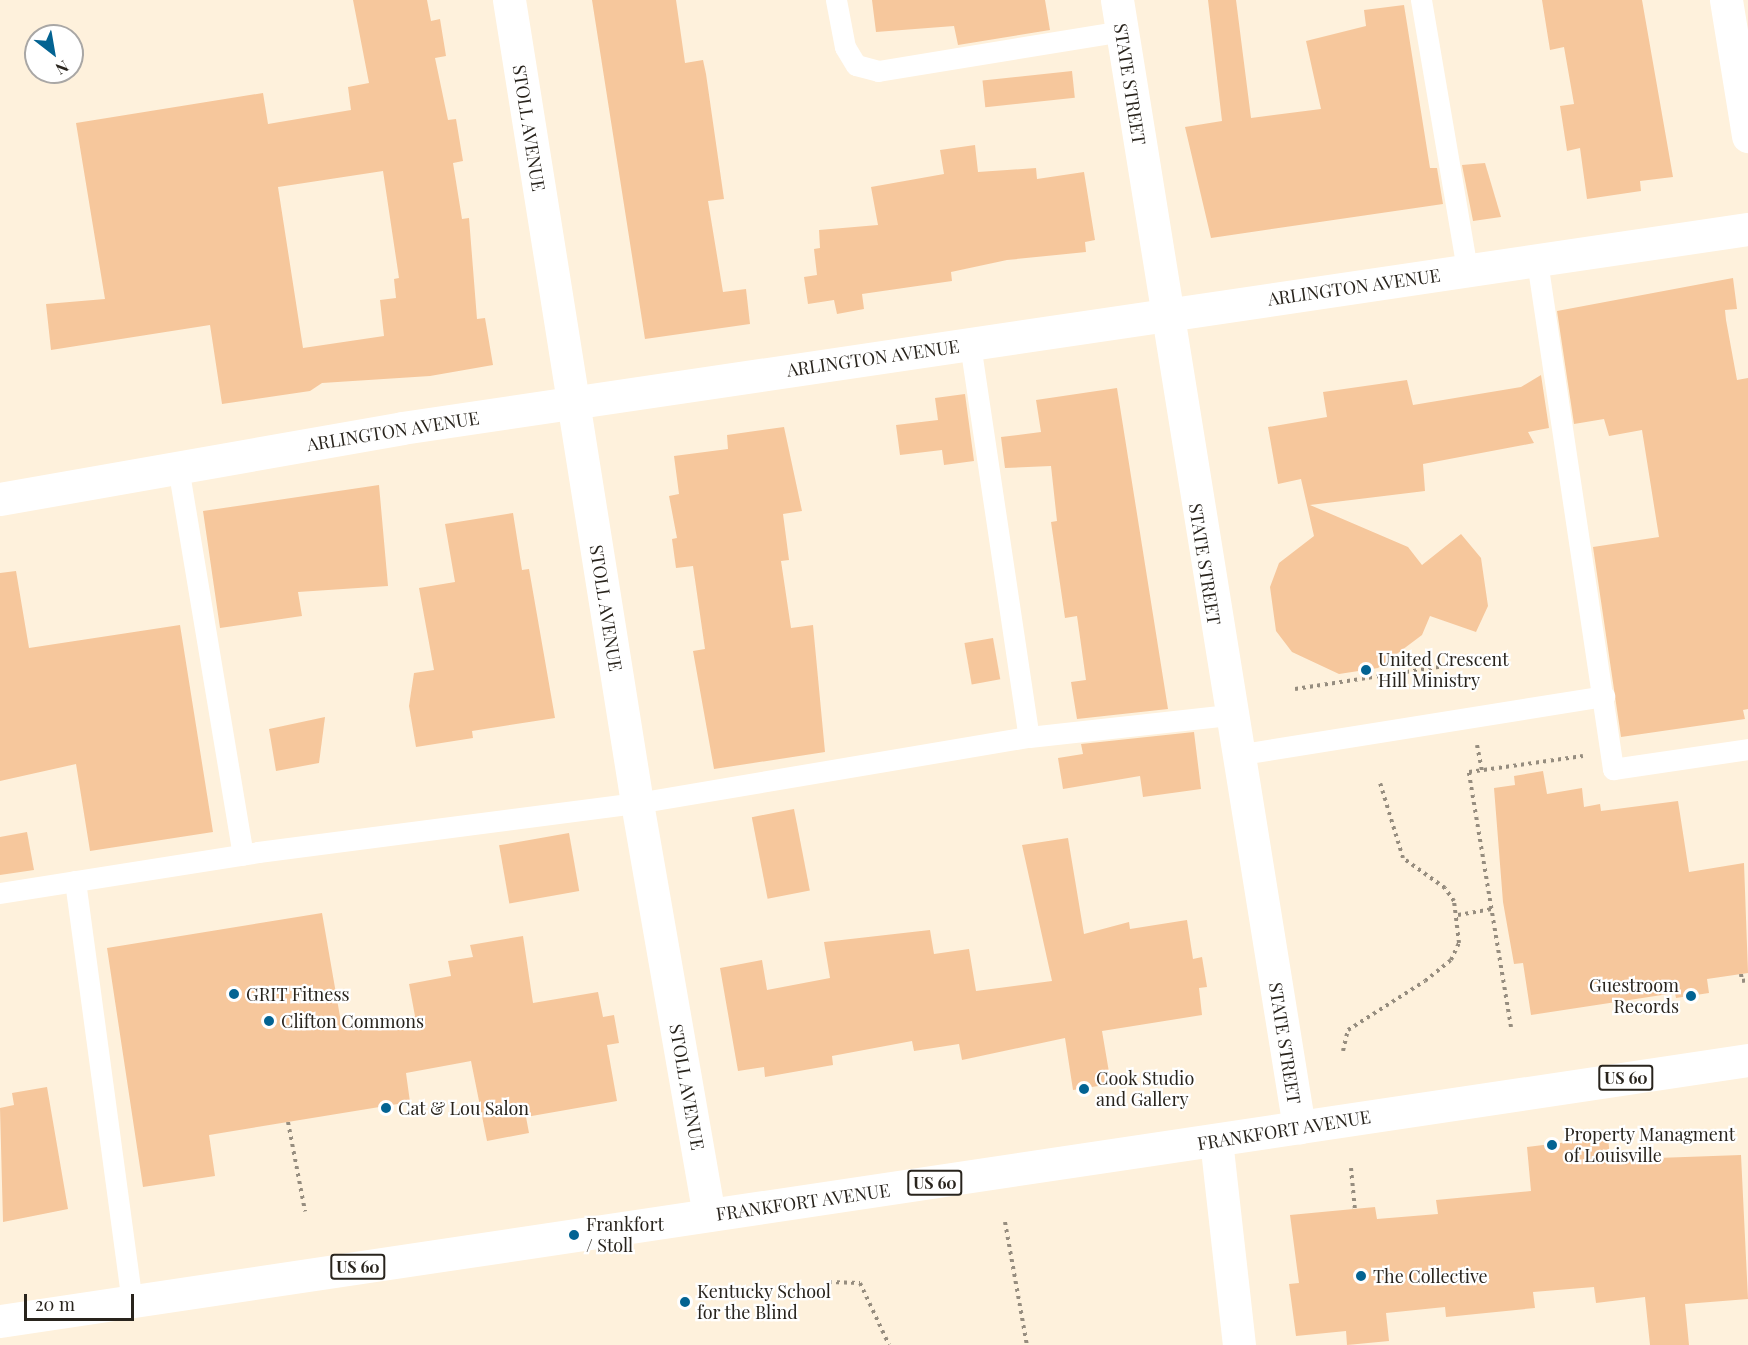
<!DOCTYPE html>
<html>
<head>
<meta charset="utf-8">
<style>
	body { margin:0 }
	#map { position:relative; width:1748px; height:1345px; overflow:hidden; background:#fef1dc; font-family:"Playfair Display",serif }
	div>[style] { position:absolute }
	.building>* { inset:0; background:#f6c79c; transform-origin:0 0 }
	.path>* { height:4px; margin-top:-2px; transform-origin:0; background:repeating-linear-gradient(90deg,#968d7f 0 3px,transparent 0 7.5px) }
	.service>* { height:21px; margin:-10.5px; padding:0 10.5px; transform-origin:10.5px; border-radius:10.5px; background:#fff }
	.minor>* { height:33px; margin:-16.5px; padding:0 16.5px; transform-origin:16.5px; border-radius:16.5px; background:#fff }
	.primary>* { height:33px; margin:-16.5px; padding:0 16.5px; transform-origin:16.5px; border-radius:16.5px; background:#fff }
	.dots>* { width:16px; height:16px; translate:-50% -50%; box-sizing:border-box; border:3px solid #fff; border-radius:50% }
	span { translate:-50% -50%; white-space:nowrap; text-align:center; line-height:1.15; -webkit-text-stroke:4.5px #fff; paint-order:stroke }
	.shield-label span { padding:2px 4px; background:#fff; border:2px solid; border-radius:4px; -webkit-text-stroke-width:0 }
	.shield-label { font-size:16px; color:#29241d; font-weight:700 }
	.street-label { font-size:18px; color:#29241d }
	.poi-label { font-size:18px; color:#29241d }
	.left { translate:0 -50%; text-align:left }
	.right { translate:-100% -50%; text-align:right }
	.north { position:absolute; left:24px; top:24px; width:60px; height:60px; box-sizing:border-box; background:#fff; border:2px solid #a9a7a5; border-radius:50%; rotate:149deg; font-size:16px; font-weight:700; line-height:24px; text-align:center; color:#29241d }
	.north::after { content:''; display:block; margin:auto; width:21px; height:27px; background:#036392; clip-path:polygon(50% 0,100% 100%,50% 72%,0 100%) }
	.scale { position:absolute; left:24px; top:1294px; width:110px; height:27px; box-sizing:border-box; border:3px solid #29241d; border-top:0; padding-left:8px; font-size:18px; line-height:21px; white-space:nowrap; color:#29241d; -webkit-text-stroke:4px #fff; paint-order:stroke }
</style>
</head>
<body>
<div id="map">
	<div class="building">
		<i style="clip-path:polygon(evenodd,353px 0,427px 0,431px 21px,440px 19px,446px 56px,435px 58px,448px 120px,456px 119px,463px 161px,453px 163px,462px 219px,469px 218px,477px 319px,485px 318px,493px 365px,430px 376px,322px 383px,310px 391px,222px 404px,210px 325px,51px 350px,46px 304px,105px 299px,76px 123px,263px 93px,268px 124px,351px 110px,348px 87px,369px 83px,353px 0,383px 171px,399px 278px,394px 279px,396px 298px,380px 300px,384px 336px,303px 348px,278px 187px,383px 171px)"></i>
		<i style="clip-path:polygon(592px 0,676px 0,685px 63px,703px 60px,706px 74px,724px 199px,708px 201px,723px 292px,746px 289px,750px 324px,645px 339px)"></i>
		<i style="clip-path:polygon(872px 0,1045px 0,1050px 30px,958px 45px,954px 26px,876px 32px)"></i>
		<i style="clip-path:polygon(1208px 0,1236px 0,1251px 118px,1321px 109px,1306px 41px,1366px 26px,1364px 10px,1404px 5px,1430px 168px,1437px 168px,1443px 204px,1211px 238px,1185px 127px,1222px 121px)"></i>
		<i style="clip-path:polygon(1542px 0,1642px 0,1673px 177px,1640px 181px,1641px 191px,1587px 199px,1580px 148px,1567px 151px,1560px 106px,1574px 104px,1564px 47px,1550px 50px)"></i>
		<i style="left:1072px;top:71px;width:27px;height:90px;rotate:84deg"></i>
		<i style="clip-path:polygon(975px 145px,978px 172px,1036px 168px,1037px 179px,1084px 172px,1095px 240px,1085px 242px,1086px 252px,1007px 260px,951px 272px,952px 281px,862px 294px,864px 309px,837px 314px,834px 300px,808px 304px,804px 277px,817px 275px,814px 249px,820px 248px,819px 230px,878px 225px,871px 187px,944px 174px,940px 150px)"></i>
		<i style="clip-path:polygon(1485px 163px,1501px 217px,1473px 221px,1462px 165px)"></i>
		<i style="clip-path:polygon(1733px 278px,1737px 309px,1725px 310px,1726px 320px,1737px 380px,1748px 378px,1748px 709px,1743px 710px,1745px 719px,1621px 737px,1593px 547px,1659px 537px,1642px 430px,1609px 436px,1604px 419px,1574px 424px,1557px 311px)"></i>
		<i style="clip-path:polygon(1541px 375px,1549px 428px,1528px 432px,1534px 443px,1423px 464px,1425px 491px,1310px 505px,1408px 547px,1422px 565px,1461px 534px,1481px 558px,1488px 606px,1476px 632px,1430px 616px,1422px 635px,1378px 668px,1339px 674px,1292px 652px,1276px 631px,1270px 587px,1279px 563px,1314px 536px,1301px 479px,1278px 484px,1268px 427px,1327px 417px,1323px 392px,1407px 380px,1413px 405px,1521px 387px)"></i>
		<i style="clip-path:polygon(1117px 388px,1168px 709px,1077px 719px,1071px 682px,1086px 680px,1077px 616px,1065px 618px,1051px 522px,1057px 521px,1051px 466px,1005px 468px,1001px 437px,1041px 432px,1036px 400px)"></i>
		<i style="clip-path:polygon(965px 394px,974px 461px,944px 465px,942px 450px,900px 455px,896px 425px,938px 420px,935px 398px)"></i>
		<i style="clip-path:polygon(784px 427px,802px 511px,783px 514px,789px 560px,781px 561px,791px 628px,813px 625px,825px 752px,714px 769px,693px 651px,705px 649px,693px 566px,676px 568px,672px 539px,677px 538px,669px 496px,679px 494px,674px 456px,728px 449px,727px 435px)"></i>
		<i style="clip-path:polygon(379px 485px,388px 586px,298px 592px,302px 616px,220px 628px,203px 511px)"></i>
		<i style="clip-path:polygon(513px 513px,522px 570px,529px 569px,555px 718px,472px 731px,473px 738px,416px 747px,409px 706px,414px 673px,434px 670px,419px 588px,455px 582px,445px 524px)"></i>
		<i style="clip-path:polygon(16px 571px,29px 648px,180px 625px,213px 832px,90px 851px,76px 764px,0 781px,0 573px)"></i>
		<i style="left:993px;top:638px;width:42px;height:29px;rotate:80deg"></i>
		<i style="clip-path:polygon(325px 717px,319px 763px,276px 771px,269px 729px)"></i>
		<i style="clip-path:polygon(1194px 732px,1201px 789px,1143px 797px,1140px 776px,1063px 789px,1058px 758px,1083px 754px,1081px 744px)"></i>
		<i style="clip-path:polygon(1543px 771px,1547px 794px,1582px 788px,1584px 807px,1600px 804px,1601px 811px,1678px 801px,1689px 872px,1744px 863px,1748px 973px,1707px 979px,1709px 993px,1676px 998px,1675px 993px,1531px 1015px,1523px 963px,1514px 964px,1503px 902px,1494px 788px,1515px 785px,1514px 776px)"></i>
		<i style="left:794px;top:809px;width:83px;height:43px;rotate:79deg"></i>
		<i style="clip-path:polygon(27px 832px,34px 870px,0 875px,0 837px)"></i>
		<i style="left:569px;top:833px;width:59px;height:71px;rotate:80deg"></i>
		<i style="clip-path:polygon(1068px 838px,1084px 934px,1129px 922px,1130px 929px,1187px 920px,1193px 959px,1202px 957px,1207px 987px,1199px 988px,1202px 1015px,1102px 1031px,1111px 1084px,1073px 1090px,1065px 1038px,962px 1060px,959px 1044px,914px 1051px,912px 1041px,832px 1056px,833px 1065px,765px 1077px,764px 1067px,738px 1071px,720px 968px,762px 960px,767px 990px,830px 978px,824px 942px,930px 930px,934px 954px,969px 949px,976px 991px,1052px 981px,1022px 845px)"></i>
		<i style="clip-path:polygon(322px 913px,342px 1028px,415px 1016px,409px 984px,451px 976px,448px 961px,473px 957px,470px 945px,523px 936px,533px 1003px,598px 992px,603px 1017px,614px 1015px,619px 1043px,607px 1045px,617px 1101px,526px 1117px,529px 1133px,487px 1141px,471px 1061px,406px 1073px,410px 1102px,209px 1135px,215px 1176px,143px 1187px,107px 948px)"></i>
		<i style="clip-path:polygon(47px 1087px,68px 1209px,3px 1222px,0 1108px,14px 1105px,12px 1093px)"></i>
		<i style="clip-path:polygon(1608px 1137px,1610px 1158px,1656px 1152px,1657px 1158px,1741px 1155px,1748px 1299px,1685px 1304px,1689px 1345px,1650px 1345px,1645px 1297px,1596px 1303px,1594px 1287px,1533px 1292px,1535px 1308px,1446px 1317px,1445px 1307px,1386px 1313px,1389px 1341px,1347px 1345px,1346px 1331px,1296px 1336px,1289px 1284px,1299px 1283px,1290px 1215px,1375px 1207px,1377px 1219px,1438px 1214px,1436px 1200px,1531px 1191px,1527px 1147px)"></i>
	</div>
	<div class="path">
		<i style="left:1295px;top:689px;width:186px;rotate:-8.7deg"></i>
		<i style="left:1477px;top:745px;width:26px;rotate:79deg"></i>
		<i style="left:1458px;top:915px;width:34px;rotate:-10deg"></i>
		<i style="left:1741px;top:974px;width:7px;rotate:82deg"></i>
		<i style="left:1742px;top:981px;width:6px;rotate:-9deg"></i>
		<i style="left:1691px;top:996px;width:6px;rotate:81deg"></i>
		<i style="left:1511px;top:1027px;width:258px;rotate:-99.4deg"></i>
		<i style="left:1469px;top:772px;width:115px;rotate:-8deg"></i>
		<i style="left:1343px;top:1051px;width:22px;rotate:-77deg"></i>
		<i style="left:1348px;top:1030px;width:91px;rotate:-32.5deg"></i>
		<i style="left:1425px;top:981px;width:33px;rotate:-39deg"></i>
		<i style="left:1451px;top:960px;width:19px;rotate:-65deg"></i>
		<i style="left:1459px;top:943px;width:42px;rotate:-96.8deg"></i>
		<i style="left:1454px;top:901px;width:16px;rotate:-125deg"></i>
		<i style="left:1445px;top:888px;width:52px;rotate:-144.5deg"></i>
		<i style="left:1403px;top:858px;width:78px;rotate:-107deg"></i>
		<i style="left:1084px;top:1089px;width:3px;rotate:72deg"></i>
		<i style="left:288px;top:1122px;width:91px;rotate:79.2deg"></i>
		<i style="left:1593px;top:1131px;width:8px;rotate:83deg"></i>
		<i style="left:1551px;top:1138px;width:7px;rotate:82deg"></i>
		<i style="left:1351px;top:1168px;width:42px;rotate:84.6deg"></i>
		<i style="left:1005px;top:1222px;width:125px;rotate:79.9deg"></i>
		<i style="left:829px;top:1282px;width:31px;rotate:2deg"></i>
		<i style="left:860px;top:1283px;width:68px;rotate:64.9deg"></i>
	</div>
	<div class="service">
		<i style="left:836px;top:0;width:48px;rotate:79.2deg"></i>
		<i style="left:845px;top:47px;width:21px;rotate:59deg"></i>
		<i style="left:856px;top:65px;width:23px;rotate:15deg"></i>
		<i style="left:878px;top:71px;width:247px;rotate:-9.3deg"></i>
		<i style="left:1421px;top:0;width:274px;rotate:80.3deg"></i>
		<i style="left:1537px;top:261px;width:514px;rotate:81.49deg"></i>
		<i style="left:1613px;top:769px;width:136px;rotate:-8.4deg"></i>
		<i style="left:970px;top:344px;width:397px;rotate:81.5deg"></i>
		<i style="left:178px;top:467px;width:393px;rotate:80.5deg"></i>
		<i style="left:1236px;top:755px;width:373px;rotate:-9.1deg"></i>
		<i style="left:75px;top:881px;width:423px;rotate:82.3deg"></i>
		<i style="left:0;top:893px;width:261px;rotate:-9deg"></i>
		<i style="left:258px;top:852px;width:382px;rotate:-7.4deg"></i>
		<i style="left:637px;top:803px;width:398px;rotate:-9.6deg"></i>
		<i style="left:1029px;top:737px;width:201px;rotate:-6.3deg"></i>
	</div>
	<div class="minor">
		<i style="left:509px;top:0;width:813px;rotate:80.94deg"></i>
		<i style="left:637px;top:803px;width:418px;rotate:80.1deg"></i>
		<i style="left:1117px;top:0;width:1142px;rotate:80.83deg"></i>
		<i style="left:1726px;top:0;width:138px;rotate:80.8deg"></i>
		<i style="left:0;top:499px;width:408px;rotate:-10deg"></i>
		<i style="left:402px;top:428px;width:1361px;rotate:-8.41deg"></i>
		<i style="left:1216px;top:1140px;width:206px;rotate:83.6deg"></i>
	</div>
	<div class="primary">
		<i style="left:0;top:1321px;width:1767px;rotate:-8.49deg"></i>
	</div>
	<div class="dots">
		<i style="left:1366px;top:670px;background:#036392"></i>
		<i style="left:234px;top:994px;background:#036392"></i>
		<i style="left:1691px;top:996px;background:#036392"></i>
		<i style="left:269px;top:1021px;background:#036392"></i>
		<i style="left:1084px;top:1089px;background:#036392"></i>
		<i style="left:386px;top:1108px;background:#036392"></i>
		<i style="left:1552px;top:1145px;background:#036392"></i>
		<i style="left:574px;top:1235px;background:#036392"></i>
		<i style="left:1361px;top:1276px;background:#036392"></i>
		<i style="left:685px;top:1302px;background:#036392"></i>
	</div>
	<div class="shield-label">
		<span style="left:1626px;top:1078px">US 60</span>
		<span style="left:935px;top:1183px">US 60</span>
		<span style="left:358px;top:1267px">US 60</span>
	</div>
	<div class="street-label">
		<span style="left:1130px;top:84px;rotate:81deg">STATE STREET</span>
		<span style="left:529px;top:128px;rotate:81deg">STOLL AVENUE</span>
		<span style="left:1354px;top:287px;rotate:-8deg">ARLINGTON AVENUE</span>
		<span style="left:873px;top:358px;rotate:-8deg">ARLINGTON AVENUE</span>
		<span style="left:393px;top:431px;rotate:-9deg">ARLINGTON AVENUE</span>
		<span style="left:1205px;top:564px;rotate:81deg">STATE STREET</span>
		<span style="left:606px;top:608px;rotate:81deg">STOLL AVENUE</span>
		<span style="left:1285px;top:1043px;rotate:81deg">STATE STREET</span>
		<span style="left:687px;top:1087px;rotate:80deg">STOLL AVENUE</span>
		<span style="left:1284px;top:1130px;rotate:-9deg">FRANKFORT AVENUE</span>
		<span style="left:803px;top:1202px;rotate:-8deg">FRANKFORT AVENUE</span>
	</div>
	<div class="poi-label">
		<span class="left" style="left:1378px;top:670px">United Crescent<br>Hill Ministry</span>
		<span class="right" style="left:1679px;top:996px">Guestroom<br>Records</span>
		<span class="left" style="left:246px;top:994px">GRIT Fitness</span>
		<span class="left" style="left:281px;top:1021px">Clifton Commons</span>
		<span class="left" style="left:1096px;top:1089px">Cook Studio<br>and Gallery</span>
		<span class="left" style="left:398px;top:1108px">Cat &amp; Lou Salon</span>
		<span class="left" style="left:1564px;top:1145px">Property Managment<br>of Louisville</span>
		<span class="left" style="left:586px;top:1235px">Frankfort<br>/ Stoll</span>
		<span class="left" style="left:1373px;top:1276px">The Collective</span>
		<span class="left" style="left:697px;top:1302px">Kentucky School<br>for the Blind</span>
	</div>
	<div class="north">N</div>
	<div class="scale">20 m</div>
</div>
</body>
</html>
